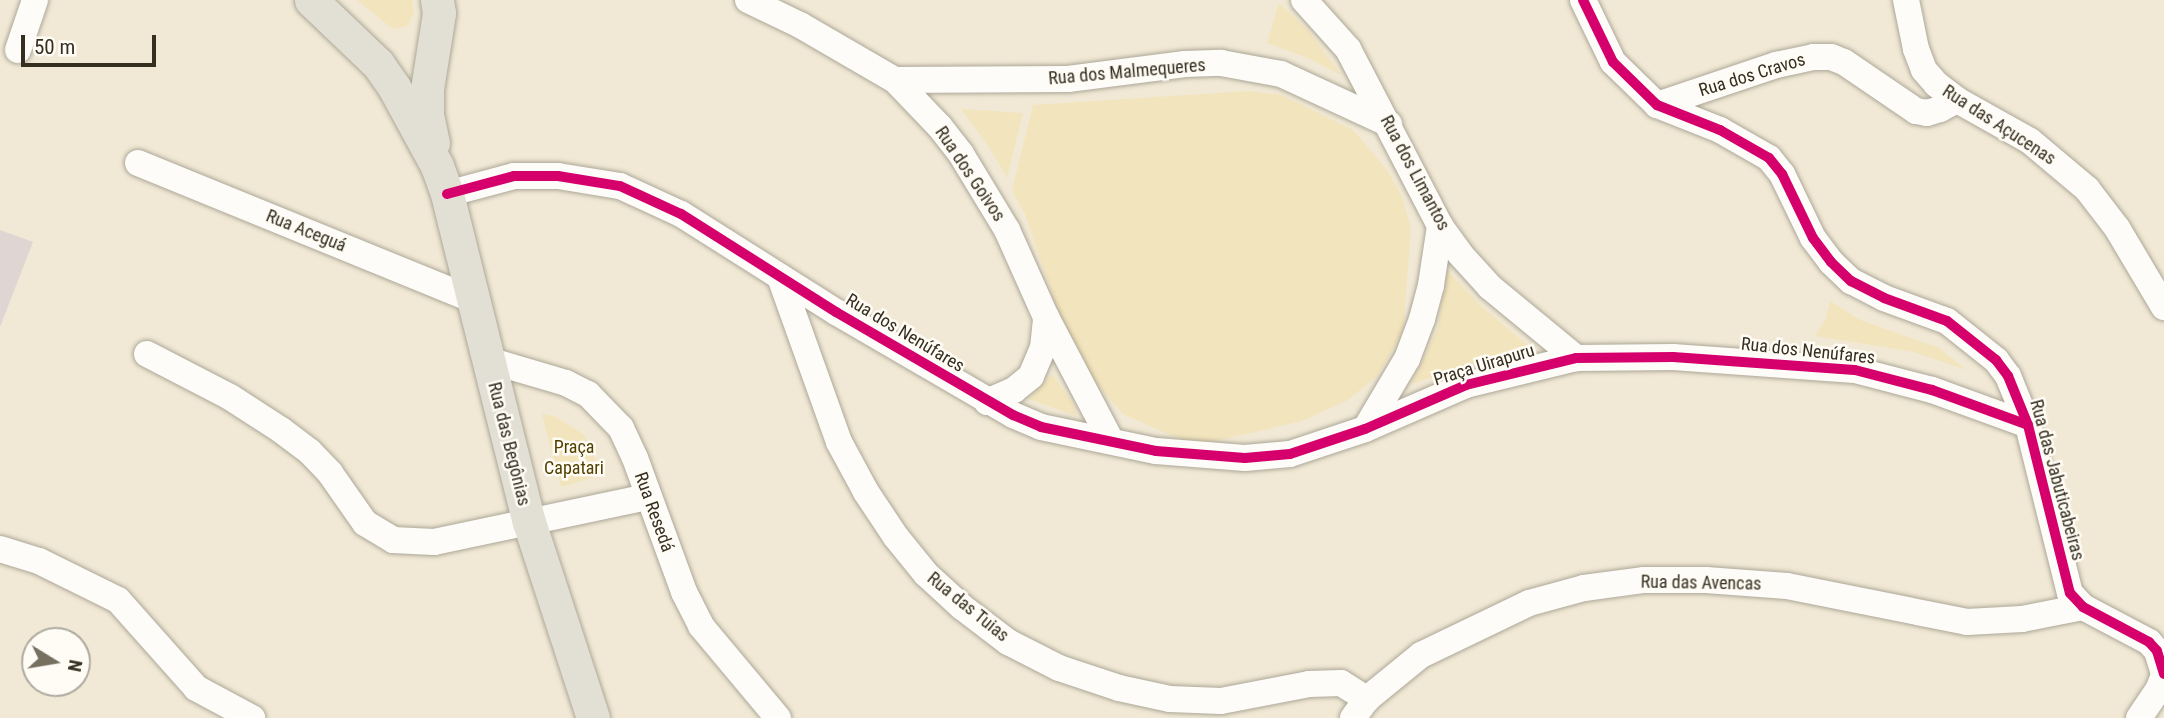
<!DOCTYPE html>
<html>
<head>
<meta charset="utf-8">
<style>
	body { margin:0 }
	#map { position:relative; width:2164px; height:718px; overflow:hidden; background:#f1e9d5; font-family:"Roboto Condensed",sans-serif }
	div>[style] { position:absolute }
	.green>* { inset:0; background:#f2e4bc }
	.building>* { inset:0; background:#dfd6d3 }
	.roads { filter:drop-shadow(0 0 2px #ada798) drop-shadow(0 0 2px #ada798) }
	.minor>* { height:26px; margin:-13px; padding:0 13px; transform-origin:13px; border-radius:13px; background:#fdfcf9 }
	.major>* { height:33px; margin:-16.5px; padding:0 16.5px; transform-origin:16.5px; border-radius:16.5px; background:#e2dfd5 }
	.cycleway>* { height:10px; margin:-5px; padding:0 5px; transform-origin:5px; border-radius:5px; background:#d6006c }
	span { translate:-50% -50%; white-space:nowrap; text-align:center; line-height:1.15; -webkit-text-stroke:5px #fffcf5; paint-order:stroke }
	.street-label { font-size:18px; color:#342f21 }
	.park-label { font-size:18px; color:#513f00 }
	.north { position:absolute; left:21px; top:627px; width:70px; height:70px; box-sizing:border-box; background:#fffcf5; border:2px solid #aeaaa0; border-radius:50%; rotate:101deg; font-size:19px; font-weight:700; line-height:28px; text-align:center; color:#342f21 }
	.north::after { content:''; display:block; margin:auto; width:24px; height:32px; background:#767060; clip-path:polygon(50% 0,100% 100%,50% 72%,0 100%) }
	.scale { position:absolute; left:21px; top:35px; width:135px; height:32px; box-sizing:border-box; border:4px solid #342f21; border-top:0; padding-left:9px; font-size:21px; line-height:24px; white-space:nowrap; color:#342f21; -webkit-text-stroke:5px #fffcf5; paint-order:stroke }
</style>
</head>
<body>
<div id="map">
	<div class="green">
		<i style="clip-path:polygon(357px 0,412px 0,414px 13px,407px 26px,393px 29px)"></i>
		<i style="clip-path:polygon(1279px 3px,1308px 30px,1341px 75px,1308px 58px,1267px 43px)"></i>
		<i style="clip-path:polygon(1249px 91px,1281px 95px,1353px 130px,1387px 170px,1402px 197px,1411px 229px,1403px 332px,1377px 376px,1348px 400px,1302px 421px,1202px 444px,1170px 435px,1123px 414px,1094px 381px,1061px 320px,1025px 214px,1012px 191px,1033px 105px)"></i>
		<i style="clip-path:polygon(961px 109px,1023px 113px,1007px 177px,987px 144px)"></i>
		<i style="clip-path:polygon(1446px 269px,1481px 306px,1530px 347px,1411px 384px,1438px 328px)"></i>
		<i style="clip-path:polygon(1830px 301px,1860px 320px,1939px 348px,1966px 370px,1914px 352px,1815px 336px,1826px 319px)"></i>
		<i style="clip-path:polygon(1052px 374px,1074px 405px,1076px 416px,1029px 399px)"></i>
		<i style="clip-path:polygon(542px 414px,554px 416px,583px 434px,591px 446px,600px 475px,561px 487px)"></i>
	</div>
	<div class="building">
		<i style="clip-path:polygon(0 230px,33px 242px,0 327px)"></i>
	</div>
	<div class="roads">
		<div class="minor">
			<i style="left:748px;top:0;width:58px;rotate:25.7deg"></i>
			<i style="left:800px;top:25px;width:110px;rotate:30.1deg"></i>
			<i style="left:895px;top:80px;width:65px;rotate:46.2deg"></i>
			<i style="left:940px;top:127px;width:34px;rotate:52deg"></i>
			<i style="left:961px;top:154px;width:89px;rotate:58.8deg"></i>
			<i style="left:1007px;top:230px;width:95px;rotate:65.9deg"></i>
			<i style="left:1046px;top:317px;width:140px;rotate:62.3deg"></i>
			<i style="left:1304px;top:0;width:66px;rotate:48.1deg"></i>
			<i style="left:1348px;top:49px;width:199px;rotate:62.5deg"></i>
			<i style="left:1440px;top:226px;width:34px;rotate:54deg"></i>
			<i style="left:1460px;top:254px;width:45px;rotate:47.7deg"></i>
			<i style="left:1490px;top:287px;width:112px;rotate:39.5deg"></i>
			<i style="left:1583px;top:0;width:69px;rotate:64.2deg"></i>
			<i style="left:1613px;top:62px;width:62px;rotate:44.3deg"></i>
			<i style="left:1657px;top:105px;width:68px;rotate:21.6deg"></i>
			<i style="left:1720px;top:130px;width:56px;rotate:29.7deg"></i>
			<i style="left:1769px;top:158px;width:21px;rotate:51deg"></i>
			<i style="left:1782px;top:174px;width:71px;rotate:64.2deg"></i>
			<i style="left:1813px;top:238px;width:30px;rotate:53deg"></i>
			<i style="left:1831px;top:262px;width:28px;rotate:44deg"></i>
			<i style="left:1851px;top:281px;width:37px;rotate:27deg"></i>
			<i style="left:1884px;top:298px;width:67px;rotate:20.1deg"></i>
			<i style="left:1947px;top:321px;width:63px;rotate:38.5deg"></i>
			<i style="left:1996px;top:360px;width:20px;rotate:53deg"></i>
			<i style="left:2008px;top:376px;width:53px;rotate:67.8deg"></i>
			<i style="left:2028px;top:425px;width:173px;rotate:76deg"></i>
			<i style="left:2070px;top:593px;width:19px;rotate:47deg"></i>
			<i style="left:2083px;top:607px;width:75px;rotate:27.9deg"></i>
			<i style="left:2149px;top:642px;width:12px;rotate:48deg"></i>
			<i style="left:2157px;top:651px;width:24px;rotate:73deg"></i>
			<i style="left:1906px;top:0;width:50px;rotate:78.5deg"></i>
			<i style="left:1916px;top:49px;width:22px;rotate:69deg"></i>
			<i style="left:1924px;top:70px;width:18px;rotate:49deg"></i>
			<i style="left:1936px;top:84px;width:26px;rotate:37deg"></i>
			<i style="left:1957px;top:100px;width:84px;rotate:29.3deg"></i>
			<i style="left:2030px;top:141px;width:75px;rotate:40.1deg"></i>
			<i style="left:2087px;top:189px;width:49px;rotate:52.4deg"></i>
			<i style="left:2117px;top:228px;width:92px;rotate:59.3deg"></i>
			<i style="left:18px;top:50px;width:53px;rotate:-71.2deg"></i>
			<i style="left:895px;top:80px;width:173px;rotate:-0.3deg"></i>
			<i style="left:1068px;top:79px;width:118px;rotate:-7.3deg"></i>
			<i style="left:1185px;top:64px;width:36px;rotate:-2deg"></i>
			<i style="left:1221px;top:63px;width:61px;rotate:10.4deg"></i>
			<i style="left:1281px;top:74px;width:119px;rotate:24.8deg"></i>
			<i style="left:1657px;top:105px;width:126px;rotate:-18.6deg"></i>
			<i style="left:1776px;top:65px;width:38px;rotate:-12deg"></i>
			<i style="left:1813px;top:57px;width:18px"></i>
			<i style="left:1831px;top:57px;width:14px;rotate:21deg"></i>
			<i style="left:1844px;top:62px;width:87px;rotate:34.2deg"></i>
			<i style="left:1916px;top:111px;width:11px;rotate:10deg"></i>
			<i style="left:1927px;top:113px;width:14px;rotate:-17deg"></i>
			<i style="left:1940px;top:109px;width:19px;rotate:-28deg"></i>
			<i style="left:138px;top:163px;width:363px;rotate:22.2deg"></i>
			<i style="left:447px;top:194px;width:69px;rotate:-15deg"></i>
			<i style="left:514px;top:176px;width:44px"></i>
			<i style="left:558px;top:176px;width:63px;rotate:9.2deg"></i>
			<i style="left:620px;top:186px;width:67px;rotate:24.7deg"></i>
			<i style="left:681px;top:214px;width:183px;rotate:32.3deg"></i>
			<i style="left:836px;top:312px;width:205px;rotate:30.2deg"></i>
			<i style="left:1013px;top:415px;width:30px;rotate:23deg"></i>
			<i style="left:1041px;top:427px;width:117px;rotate:11.8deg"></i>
			<i style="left:1156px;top:451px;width:89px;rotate:4.5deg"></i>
			<i style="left:1245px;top:458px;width:45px;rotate:-5.1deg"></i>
			<i style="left:1290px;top:454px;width:79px;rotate:-18.4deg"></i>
			<i style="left:1365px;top:429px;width:110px;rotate:-23.5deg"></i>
			<i style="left:1466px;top:385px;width:113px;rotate:-13.8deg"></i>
			<i style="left:1576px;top:358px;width:97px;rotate:-0.6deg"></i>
			<i style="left:1673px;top:357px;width:182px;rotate:4.1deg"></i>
			<i style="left:1855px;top:370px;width:80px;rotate:14.6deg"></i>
			<i style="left:1932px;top:390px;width:102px;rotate:20deg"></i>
			<i style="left:780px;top:277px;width:175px;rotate:70.3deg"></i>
			<i style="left:839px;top:442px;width:57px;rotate:61.6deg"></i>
			<i style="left:866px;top:492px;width:54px;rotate:56.3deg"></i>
			<i style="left:896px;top:537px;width:48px;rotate:51deg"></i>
			<i style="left:926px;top:574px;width:49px;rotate:42.5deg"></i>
			<i style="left:962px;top:607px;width:58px;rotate:37.3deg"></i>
			<i style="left:1008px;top:642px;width:57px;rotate:27deg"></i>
			<i style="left:1059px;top:668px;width:63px;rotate:18.4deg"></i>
			<i style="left:1119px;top:688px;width:52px;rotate:12.2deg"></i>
			<i style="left:1170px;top:699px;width:51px;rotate:2.2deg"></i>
			<i style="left:1221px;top:701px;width:90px;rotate:-10.9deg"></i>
			<i style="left:1309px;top:684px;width:32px;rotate:-2deg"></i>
			<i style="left:1341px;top:683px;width:31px;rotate:32deg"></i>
			<i style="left:147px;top:354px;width:93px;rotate:27.4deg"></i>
			<i style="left:230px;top:397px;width:61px;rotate:32.9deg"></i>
			<i style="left:281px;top:430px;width:36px;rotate:37deg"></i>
			<i style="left:310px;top:452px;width:29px;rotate:46deg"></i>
			<i style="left:330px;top:473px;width:61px;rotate:55deg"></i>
			<i style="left:365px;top:523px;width:33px;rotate:31deg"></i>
			<i style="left:393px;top:540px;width:41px;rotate:2.8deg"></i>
			<i style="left:434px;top:542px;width:219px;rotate:-11.9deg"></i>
			<i style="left:488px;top:360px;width:81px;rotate:16.4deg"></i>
			<i style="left:566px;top:383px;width:25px;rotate:27deg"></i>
			<i style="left:588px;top:394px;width:47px;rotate:45.9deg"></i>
			<i style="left:621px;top:428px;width:33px;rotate:65deg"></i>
			<i style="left:635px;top:458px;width:143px;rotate:69.9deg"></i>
			<i style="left:684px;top:592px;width:38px;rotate:63deg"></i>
			<i style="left:701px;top:626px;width:120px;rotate:50.1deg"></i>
			<i style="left:987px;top:402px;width:30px;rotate:-24deg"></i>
			<i style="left:1014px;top:390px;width:22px;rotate:-39deg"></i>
			<i style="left:1031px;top:376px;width:30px;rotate:-67deg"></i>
			<i style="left:1043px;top:348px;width:31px;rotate:-84deg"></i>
			<i style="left:1366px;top:428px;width:80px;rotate:-59.3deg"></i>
			<i style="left:1407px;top:359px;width:43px;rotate:-69.4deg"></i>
			<i style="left:1422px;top:319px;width:35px;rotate:-75deg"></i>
			<i style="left:1431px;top:285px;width:60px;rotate:-81.3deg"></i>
			<i style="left:0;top:549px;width:41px;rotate:17.1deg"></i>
			<i style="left:39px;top:561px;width:88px;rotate:26.3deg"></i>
			<i style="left:118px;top:600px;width:118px;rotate:48.4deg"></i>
			<i style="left:196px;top:688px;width:64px;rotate:28.2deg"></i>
			<i style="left:1353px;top:718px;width:24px;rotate:-54deg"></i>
			<i style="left:1367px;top:699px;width:70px;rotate:-39.2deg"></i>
			<i style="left:1421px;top:655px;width:120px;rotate:-25.7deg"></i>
			<i style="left:1529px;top:603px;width:57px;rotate:-15.3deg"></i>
			<i style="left:1584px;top:588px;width:61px;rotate:-7.6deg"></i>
			<i style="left:1644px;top:580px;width:62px"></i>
			<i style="left:1706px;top:580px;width:81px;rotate:4.2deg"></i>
			<i style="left:1787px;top:586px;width:184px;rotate:11.3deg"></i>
			<i style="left:1967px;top:622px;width:55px;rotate:-3.1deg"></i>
			<i style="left:2022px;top:619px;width:62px;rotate:-11.1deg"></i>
			<i style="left:2139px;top:718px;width:36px;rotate:-56deg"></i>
			<i style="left:2159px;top:688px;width:14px;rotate:-69deg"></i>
		</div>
		<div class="major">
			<i style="left:311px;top:0;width:93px;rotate:43.7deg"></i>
			<i style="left:378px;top:64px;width:28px;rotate:55deg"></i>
			<i style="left:394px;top:87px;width:90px;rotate:61.4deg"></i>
			<i style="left:437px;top:166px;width:30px;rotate:70deg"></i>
			<i style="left:447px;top:194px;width:338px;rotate:76deg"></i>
			<i style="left:529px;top:522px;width:206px;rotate:71.9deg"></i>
			<i style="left:433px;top:143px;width:29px;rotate:-102deg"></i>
			<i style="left:427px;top:115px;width:26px;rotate:-90deg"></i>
			<i style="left:427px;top:89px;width:77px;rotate:-81deg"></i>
			<i style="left:439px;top:13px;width:13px;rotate:-99deg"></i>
		</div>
	</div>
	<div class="cycleway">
		<i style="left:1583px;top:0;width:69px;rotate:64.2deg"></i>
		<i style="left:1613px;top:62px;width:62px;rotate:44.3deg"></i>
		<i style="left:1657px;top:105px;width:68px;rotate:21.6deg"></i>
		<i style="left:1720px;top:130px;width:56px;rotate:29.7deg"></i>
		<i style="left:1769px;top:158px;width:21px;rotate:51deg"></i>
		<i style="left:1782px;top:174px;width:71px;rotate:64.2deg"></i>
		<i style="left:1813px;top:238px;width:30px;rotate:53deg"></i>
		<i style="left:1831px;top:262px;width:28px;rotate:44deg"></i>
		<i style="left:1851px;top:281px;width:37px;rotate:27deg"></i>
		<i style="left:1884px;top:298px;width:67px;rotate:20.1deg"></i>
		<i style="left:1947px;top:321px;width:63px;rotate:38.5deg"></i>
		<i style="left:1996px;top:360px;width:20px;rotate:53deg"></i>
		<i style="left:2008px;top:376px;width:53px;rotate:67.8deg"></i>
		<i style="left:2028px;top:425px;width:173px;rotate:76deg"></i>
		<i style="left:2070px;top:593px;width:19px;rotate:47deg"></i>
		<i style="left:2083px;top:607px;width:75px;rotate:27.9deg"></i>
		<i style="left:2149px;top:642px;width:12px;rotate:48deg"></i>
		<i style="left:2157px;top:651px;width:24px;rotate:73deg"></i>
		<i style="left:447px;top:194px;width:69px;rotate:-15deg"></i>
		<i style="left:514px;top:176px;width:44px"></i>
		<i style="left:558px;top:176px;width:63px;rotate:9.2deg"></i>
		<i style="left:620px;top:186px;width:67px;rotate:24.7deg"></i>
		<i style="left:681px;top:214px;width:183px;rotate:32.3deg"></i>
		<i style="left:836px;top:312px;width:205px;rotate:30.2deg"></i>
		<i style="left:1013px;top:415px;width:30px;rotate:23deg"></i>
		<i style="left:1041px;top:427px;width:117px;rotate:11.8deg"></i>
		<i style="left:1156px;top:451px;width:89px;rotate:4.5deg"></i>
		<i style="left:1245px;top:458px;width:45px;rotate:-5.1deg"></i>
		<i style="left:1290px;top:454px;width:79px;rotate:-18.4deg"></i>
		<i style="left:1365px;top:429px;width:110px;rotate:-23.5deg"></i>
		<i style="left:1466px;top:385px;width:113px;rotate:-13.8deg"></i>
		<i style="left:1576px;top:358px;width:97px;rotate:-0.6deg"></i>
		<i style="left:1673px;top:357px;width:182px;rotate:4.1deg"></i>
		<i style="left:1855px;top:370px;width:80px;rotate:14.6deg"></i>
		<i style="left:1932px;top:390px;width:102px;rotate:20deg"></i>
	</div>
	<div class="street-label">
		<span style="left:1127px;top:72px;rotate:-5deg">Rua dos Malmequeres</span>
		<span style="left:1752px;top:75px;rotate:-17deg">Rua dos Cravos</span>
		<span style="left:1999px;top:125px;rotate:33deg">Rua das Açucenas</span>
		<span style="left:1415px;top:173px;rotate:62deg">Rua dos Limantos</span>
		<span style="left:970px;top:174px;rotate:56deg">Rua dos Goivos</span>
		<span style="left:306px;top:231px;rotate:22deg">Rua Aceguá</span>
		<span style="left:905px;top:333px;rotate:31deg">Rua dos Nenúfares</span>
		<span style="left:1808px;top:351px;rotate:6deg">Rua dos Nenúfares</span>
		<span style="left:1484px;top:365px;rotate:-17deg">Praça Uirapuru</span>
		<span style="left:509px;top:444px;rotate:76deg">Rua das Begônias</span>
		<span style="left:2057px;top:480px;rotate:75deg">Rua das Jabuticabeiras</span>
		<span style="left:654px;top:512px;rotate:70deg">Rua Resedá</span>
		<span style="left:1701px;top:583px;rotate:1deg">Rua das Avencas</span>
		<span style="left:968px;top:607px;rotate:39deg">Rua das Tuias</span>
	</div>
	<div class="park-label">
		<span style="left:574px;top:458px">Praça<br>Capatari</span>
	</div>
	<div class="north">N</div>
	<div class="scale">50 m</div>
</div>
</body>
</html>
